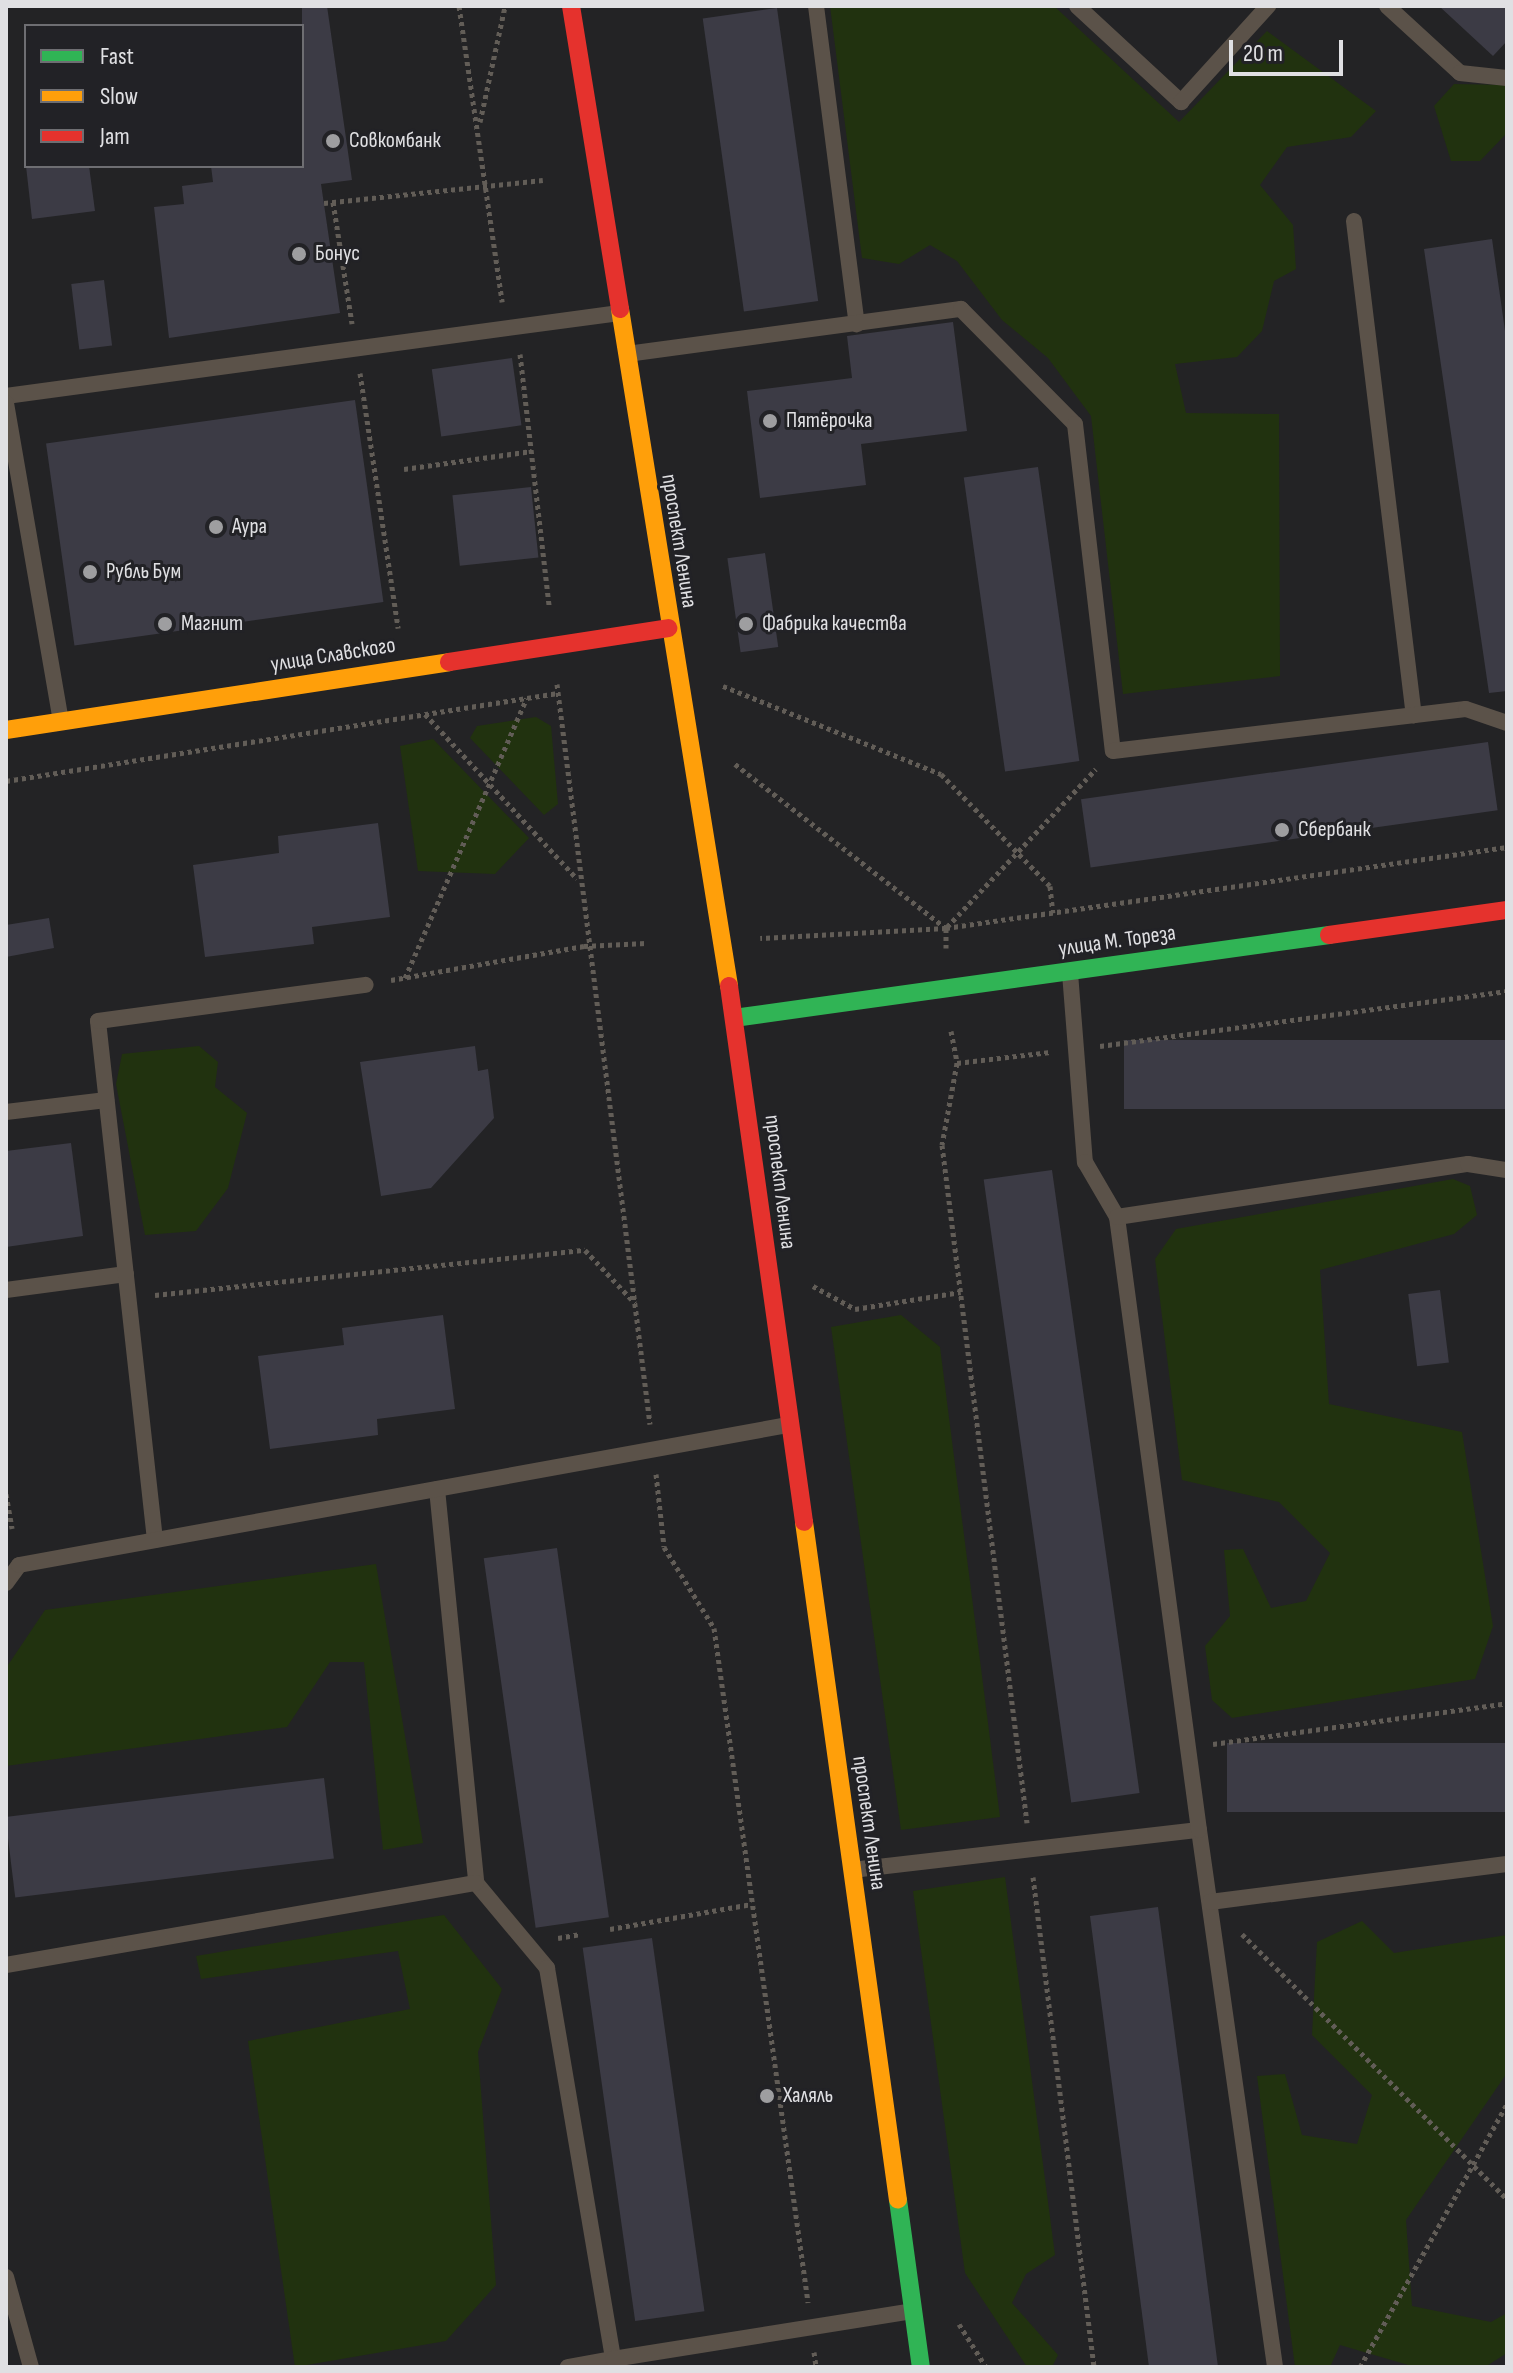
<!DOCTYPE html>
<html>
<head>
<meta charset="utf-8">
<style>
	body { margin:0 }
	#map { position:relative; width:1513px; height:2373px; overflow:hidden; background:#232325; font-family:"Sofia Sans Condensed",sans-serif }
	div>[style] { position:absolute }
	.green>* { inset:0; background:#21320f }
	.building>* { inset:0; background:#3c3b45; transform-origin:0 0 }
	.path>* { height:5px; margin-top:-2.5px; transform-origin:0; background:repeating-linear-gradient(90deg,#625d57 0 4px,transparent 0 8px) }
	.lane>* { height:16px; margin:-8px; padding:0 8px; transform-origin:8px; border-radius:8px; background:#5b5249 }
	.fast>* { height:18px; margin:-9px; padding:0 9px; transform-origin:9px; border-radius:9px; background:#30b455 }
	.slow>* { height:18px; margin:-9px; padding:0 9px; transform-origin:9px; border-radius:9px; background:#ff9f0a }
	.jam>* { height:18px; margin:-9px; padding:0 9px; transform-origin:9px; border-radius:9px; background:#e5322d }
	.dots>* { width:22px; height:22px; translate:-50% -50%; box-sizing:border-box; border:4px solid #222226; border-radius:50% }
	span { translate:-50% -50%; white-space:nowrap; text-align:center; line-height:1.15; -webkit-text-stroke:6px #222226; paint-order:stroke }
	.poi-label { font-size:22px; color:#e0e0e3 }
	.left { translate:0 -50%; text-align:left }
	.street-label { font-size:22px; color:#e0e0e3 }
	.frame { position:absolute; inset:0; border:8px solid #e0e0e3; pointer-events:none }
	.legend { position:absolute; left:24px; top:24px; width:280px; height:144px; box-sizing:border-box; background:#222226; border:2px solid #6e6e72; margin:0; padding:10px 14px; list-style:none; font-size:24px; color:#e0e0e3 }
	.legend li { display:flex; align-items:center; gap:16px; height:40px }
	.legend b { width:40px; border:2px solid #6e6e72 }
	.scale { position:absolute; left:1229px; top:40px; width:114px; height:36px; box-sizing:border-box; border:4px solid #e0e0e3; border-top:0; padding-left:10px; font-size:24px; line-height:28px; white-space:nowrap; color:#e0e0e3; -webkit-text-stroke:6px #222226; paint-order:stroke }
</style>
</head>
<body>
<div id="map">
	<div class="green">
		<i style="clip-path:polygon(830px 6px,1054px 6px,1179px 122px,1267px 31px,1376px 111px,1351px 137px,1287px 147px,1260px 185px,1293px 225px,1296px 269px,1274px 281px,1262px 331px,1237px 357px,1175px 364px,1186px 413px,1279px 414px,1280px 676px,1123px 694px,1091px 416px,1048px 358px,1002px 320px,957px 261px,930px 245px,899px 264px,862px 258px)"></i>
		<i style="clip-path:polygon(1454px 84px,1507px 85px,1507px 133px,1480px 161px,1451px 161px,1434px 106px)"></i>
		<i style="clip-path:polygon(536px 717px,551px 726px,558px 804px,544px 815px,470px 738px,477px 726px)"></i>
		<i style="clip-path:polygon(433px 739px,529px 838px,495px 874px,418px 871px,400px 746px)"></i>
		<i style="clip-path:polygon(199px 1046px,218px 1062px,215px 1087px,247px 1113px,228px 1188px,196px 1231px,145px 1235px,116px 1084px,122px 1054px)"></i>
		<i style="clip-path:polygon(1453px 1179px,1470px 1186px,1477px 1215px,1454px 1234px,1320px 1270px,1329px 1404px,1462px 1432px,1493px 1626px,1475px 1679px,1232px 1718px,1212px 1700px,1205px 1646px,1230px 1616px,1224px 1550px,1243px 1549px,1271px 1608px,1306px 1601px,1330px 1553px,1279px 1502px,1182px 1480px,1155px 1259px,1176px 1229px)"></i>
		<i style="clip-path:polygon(901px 1315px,940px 1347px,1000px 1817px,901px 1830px,831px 1327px)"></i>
		<i style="clip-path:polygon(376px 1564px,423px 1843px,383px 1850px,364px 1662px,330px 1662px,287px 1727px,6px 1766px,6px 1668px,45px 1610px)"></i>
		<i style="clip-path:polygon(1005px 1877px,1055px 2255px,1026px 2274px,1012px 2303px,1058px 2355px,1052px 2367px,1027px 2367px,965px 2273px,913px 1891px)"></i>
		<i style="clip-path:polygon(444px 1915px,502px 1989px,478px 2052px,496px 2285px,446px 2341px,295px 2367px,248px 2041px,410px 2009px,398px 1951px,201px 1979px,196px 1956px)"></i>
		<i style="clip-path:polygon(1362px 1921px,1394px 1953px,1507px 1935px,1507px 2073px,1406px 2220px,1412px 2306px,1491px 2322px,1507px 2313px,1507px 2353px,1485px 2367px,1415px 2367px,1340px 2345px,1330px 2367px,1295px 2367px,1257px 2076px,1285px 2074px,1302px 2135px,1357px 2144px,1372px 2095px,1312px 2035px,1317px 1942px)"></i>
	</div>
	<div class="building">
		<i style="clip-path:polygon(302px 6px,327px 6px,352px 180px,321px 184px,340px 313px,169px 338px,154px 207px,184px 204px,182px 186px,213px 182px,211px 166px,302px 166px)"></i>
		<i style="clip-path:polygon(1439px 6px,1507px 6px,1507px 41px,1493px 56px)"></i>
		<i style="left:777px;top:8px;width:296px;height:75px;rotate:82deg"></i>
		<i style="clip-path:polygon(26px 166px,89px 166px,95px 211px,32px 219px)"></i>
		<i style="clip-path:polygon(1492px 239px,1507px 345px,1507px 691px,1489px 693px,1424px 249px)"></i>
		<i style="left:104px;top:280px;width:66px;height:33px;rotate:83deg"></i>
		<i style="clip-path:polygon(953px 322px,967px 431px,861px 444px,866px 485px,760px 498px,747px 391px,852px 378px,847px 336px)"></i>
		<i style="left:512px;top:358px;width:68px;height:81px;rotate:82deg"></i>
		<i style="left:355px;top:400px;width:204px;height:312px;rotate:82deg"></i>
		<i style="left:1038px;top:467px;width:297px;height:75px;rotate:82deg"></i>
		<i style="left:531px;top:487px;width:71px;height:79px;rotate:84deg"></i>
		<i style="left:765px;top:553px;width:95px;height:38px;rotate:82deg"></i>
		<i style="left:1488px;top:742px;width:69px;height:411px;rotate:82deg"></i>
		<i style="clip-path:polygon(378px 823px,390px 917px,312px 927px,314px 944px,205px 957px,193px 865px,279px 853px,278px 836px)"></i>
		<i style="clip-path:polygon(49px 918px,54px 948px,6px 957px,6px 925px)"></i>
		<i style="left:1507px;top:1040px;width:69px;height:383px;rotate:90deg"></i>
		<i style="clip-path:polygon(475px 1046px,478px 1071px,488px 1069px,494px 1118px,431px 1188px,381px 1196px,360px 1062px)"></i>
		<i style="clip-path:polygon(71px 1143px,83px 1236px,6px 1247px,6px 1151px)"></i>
		<i style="left:1052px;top:1170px;width:629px;height:69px;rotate:82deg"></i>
		<i style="left:1440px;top:1290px;width:73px;height:32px;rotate:83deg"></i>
		<i style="clip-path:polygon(443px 1315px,455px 1409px,377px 1419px,378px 1435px,270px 1449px,258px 1356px,344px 1345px,342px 1328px)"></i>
		<i style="left:557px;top:1548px;width:373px;height:74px;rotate:82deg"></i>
		<i style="left:1507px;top:1743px;width:69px;height:280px;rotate:90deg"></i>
		<i style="left:324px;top:1778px;width:81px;height:321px;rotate:83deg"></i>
		<i style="clip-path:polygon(1158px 1907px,1189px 2142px,1218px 2367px,1149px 2367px,1090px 1916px)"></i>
		<i style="left:652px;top:1938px;width:377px;height:70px;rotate:82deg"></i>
	</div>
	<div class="path">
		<i style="left:459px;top:6px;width:299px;rotate:81.7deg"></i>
		<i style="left:480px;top:122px;width:119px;rotate:-77.8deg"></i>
		<i style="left:333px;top:202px;width:123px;rotate:81.1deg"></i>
		<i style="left:324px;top:203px;width:220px;rotate:-6deg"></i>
		<i style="left:520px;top:354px;width:254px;rotate:83.4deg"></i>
		<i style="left:360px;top:373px;width:258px;rotate:81.5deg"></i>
		<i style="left:404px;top:469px;width:129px;rotate:-8deg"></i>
		<i style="left:557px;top:684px;width:746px;rotate:82.84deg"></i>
		<i style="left:723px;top:686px;width:235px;rotate:22deg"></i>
		<i style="left:941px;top:774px;width:156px;rotate:45.8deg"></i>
		<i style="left:1050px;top:886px;width:27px;rotate:84deg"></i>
		<i style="left:425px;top:714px;width:224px;rotate:47.3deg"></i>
		<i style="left:735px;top:764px;width:267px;rotate:37.9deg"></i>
		<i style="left:946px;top:928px;width:186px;rotate:176.9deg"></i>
		<i style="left:6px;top:781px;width:559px;rotate:-9.06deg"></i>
		<i style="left:947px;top:927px;width:217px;rotate:-46.7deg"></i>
		<i style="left:946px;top:948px;width:20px;rotate:-90deg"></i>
		<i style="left:946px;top:928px;width:567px;rotate:-8.22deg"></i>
		<i style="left:405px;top:978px;width:305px;rotate:-66.5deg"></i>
		<i style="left:391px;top:980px;width:196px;rotate:-10deg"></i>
		<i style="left:584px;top:946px;width:62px;rotate:-2.8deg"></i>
		<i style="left:951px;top:1031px;width:33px;rotate:79deg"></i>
		<i style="left:957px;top:1063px;width:83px;rotate:100.4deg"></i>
		<i style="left:942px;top:1145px;width:683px;rotate:82.85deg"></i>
		<i style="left:1100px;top:1046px;width:411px;rotate:-7.7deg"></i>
		<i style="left:957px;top:1063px;width:94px;rotate:-6.7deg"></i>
		<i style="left:813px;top:1286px;width:48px;rotate:28.7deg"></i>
		<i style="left:855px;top:1309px;width:107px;rotate:-9.1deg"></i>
		<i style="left:155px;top:1295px;width:432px;rotate:-6deg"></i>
		<i style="left:585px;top:1250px;width:73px;rotate:46.7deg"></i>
		<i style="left:656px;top:1474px;width:73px;rotate:83.7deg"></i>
		<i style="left:664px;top:1547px;width:95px;rotate:58.3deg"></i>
		<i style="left:714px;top:1628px;width:681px;rotate:82.06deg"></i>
		<i style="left:6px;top:1494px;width:35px;rotate:80deg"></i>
		<i style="left:1213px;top:1744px;width:297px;rotate:-7.9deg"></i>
		<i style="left:1033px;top:1877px;width:494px;rotate:82.9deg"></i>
		<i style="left:610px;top:1929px;width:144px;rotate:-10deg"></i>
		<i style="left:1242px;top:1934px;width:375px;rotate:45deg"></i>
		<i style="left:558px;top:1938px;width:23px;rotate:-10deg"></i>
		<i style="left:959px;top:2324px;width:51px;rotate:57.9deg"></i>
		<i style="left:814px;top:2352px;width:15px;rotate:82deg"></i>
		<i style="left:1360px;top:2367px;width:301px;rotate:-60.8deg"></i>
	</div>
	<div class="lane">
		<i style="left:816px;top:6px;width:321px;rotate:82.7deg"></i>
		<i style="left:1077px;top:6px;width:142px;rotate:42.7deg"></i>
		<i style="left:1181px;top:102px;width:130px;rotate:-47.8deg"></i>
		<i style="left:1387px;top:6px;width:99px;rotate:42.5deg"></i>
		<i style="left:1460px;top:73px;width:47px;rotate:6.1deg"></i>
		<i style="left:1354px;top:221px;width:498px;rotate:83.1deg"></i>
		<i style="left:627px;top:354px;width:337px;rotate:-7.7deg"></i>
		<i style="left:961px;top:309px;width:162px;rotate:45.3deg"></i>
		<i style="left:1075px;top:424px;width:329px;rotate:83.4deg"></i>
		<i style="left:1113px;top:751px;width:355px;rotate:-6.8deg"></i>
		<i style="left:1466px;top:709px;width:43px;rotate:18.9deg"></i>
		<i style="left:6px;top:396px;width:619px;rotate:-7.71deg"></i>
		<i style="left:6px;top:403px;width:323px;rotate:80.2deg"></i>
		<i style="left:1070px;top:973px;width:190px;rotate:85.5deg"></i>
		<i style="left:1085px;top:1162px;width:64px;rotate:59.8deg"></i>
		<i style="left:6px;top:1112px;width:101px;rotate:-6.8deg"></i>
		<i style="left:6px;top:1290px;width:121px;rotate:-7.6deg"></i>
		<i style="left:437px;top:1489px;width:396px;rotate:84.3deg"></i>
		<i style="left:476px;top:1883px;width:111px;rotate:50.1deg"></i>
		<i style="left:547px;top:1968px;width:397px;rotate:80.4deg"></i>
		<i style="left:613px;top:2359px;width:46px;rotate:169.9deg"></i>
		<i style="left:155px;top:1540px;width:522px;rotate:-96.27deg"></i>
		<i style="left:98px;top:1021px;width:270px;rotate:-7.7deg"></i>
		<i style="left:6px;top:1583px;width:22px;rotate:-54deg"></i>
		<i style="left:19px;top:1565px;width:782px;rotate:-10.32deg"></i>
		<i style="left:1199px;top:1830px;width:542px;rotate:81.94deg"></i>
		<i style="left:852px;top:1870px;width:349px;rotate:-6.6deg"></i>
		<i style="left:1199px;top:1830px;width:618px;rotate:-97.62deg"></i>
		<i style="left:1117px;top:1217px;width:355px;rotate:-8.6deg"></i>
		<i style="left:1468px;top:1164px;width:39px;rotate:9deg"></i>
		<i style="left:1210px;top:1902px;width:299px;rotate:-7.3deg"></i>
		<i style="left:6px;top:1965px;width:477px;rotate:-9.9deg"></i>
		<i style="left:6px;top:2277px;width:93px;rotate:74.5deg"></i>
		<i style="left:613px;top:2359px;width:303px;rotate:-9.1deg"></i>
	</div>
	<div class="fast">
		<i style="left:734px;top:1018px;width:601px;rotate:-7.94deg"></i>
		<i style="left:898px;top:2200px;width:169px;rotate:82.2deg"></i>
	</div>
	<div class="slow">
		<i style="left:620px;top:309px;width:686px;rotate:80.85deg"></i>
		<i style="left:6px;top:730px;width:448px;rotate:-8.7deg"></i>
		<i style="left:804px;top:1522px;width:684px;rotate:82.11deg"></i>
	</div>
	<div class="jam">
		<i style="left:571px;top:6px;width:307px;rotate:80.8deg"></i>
		<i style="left:449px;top:662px;width:222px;rotate:-8.8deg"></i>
		<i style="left:1329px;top:935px;width:180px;rotate:-8deg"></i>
		<i style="left:729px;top:986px;width:541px;rotate:82.03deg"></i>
	</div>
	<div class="dots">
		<i style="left:333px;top:141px;background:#9e9ea0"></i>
		<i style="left:299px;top:254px;background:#9e9ea0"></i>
		<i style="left:770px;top:421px;background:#9e9ea0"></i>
		<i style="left:216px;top:527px;background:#9e9ea0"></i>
		<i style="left:90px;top:572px;background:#9e9ea0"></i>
		<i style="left:165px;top:624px;background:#9e9ea0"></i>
		<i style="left:746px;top:624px;background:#9e9ea0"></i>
		<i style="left:1282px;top:830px;background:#9e9ea0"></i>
		<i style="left:767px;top:2096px;background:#9e9ea0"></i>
	</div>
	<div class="poi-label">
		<span class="left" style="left:349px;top:141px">Совкомбанк</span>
		<span class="left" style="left:315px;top:254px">Бонус</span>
		<span class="left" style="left:786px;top:421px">Пятёрочка</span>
		<span class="left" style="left:232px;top:527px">Аура</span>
		<span class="left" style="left:106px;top:572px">Рубль Бум</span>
		<span class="left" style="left:181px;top:624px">Магнит</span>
		<span class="left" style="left:762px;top:624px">Фабрика качества</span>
		<span class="left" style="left:1298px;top:830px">Сбербанк</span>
		<span class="left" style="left:783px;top:2096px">Халяль</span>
	</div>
	<div class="street-label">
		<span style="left:679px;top:541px;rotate:81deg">проспект Ленина</span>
		<span style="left:333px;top:655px;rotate:-9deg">улица Славского</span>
		<span style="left:1117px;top:941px;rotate:-8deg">улица М. Тореза</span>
		<span style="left:780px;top:1182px;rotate:83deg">проспект Ленина</span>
		<span style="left:869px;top:1823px;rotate:82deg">проспект Ленина</span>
	</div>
	<div class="frame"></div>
	<ul class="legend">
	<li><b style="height:10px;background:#30b455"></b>Fast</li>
	<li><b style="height:10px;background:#ff9f0a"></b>Slow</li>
	<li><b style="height:10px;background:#e5322d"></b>Jam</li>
	</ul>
	<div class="scale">20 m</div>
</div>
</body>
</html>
